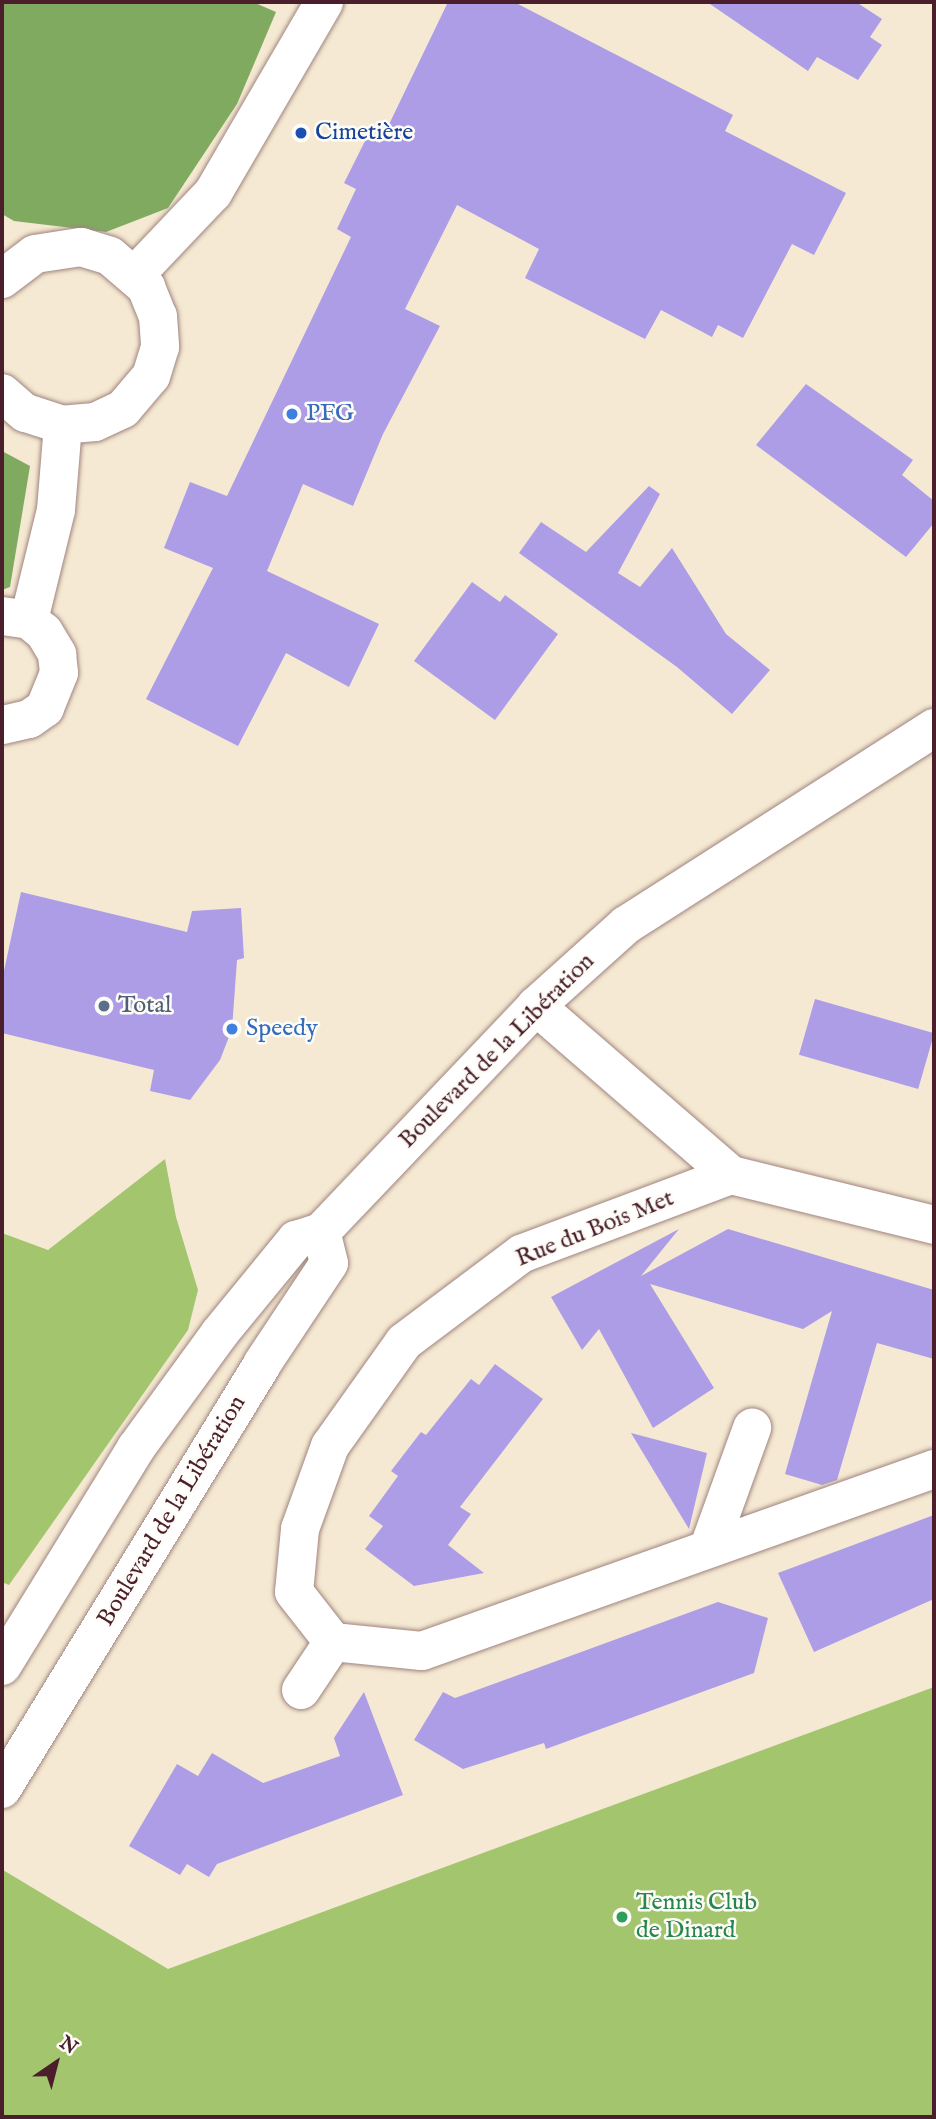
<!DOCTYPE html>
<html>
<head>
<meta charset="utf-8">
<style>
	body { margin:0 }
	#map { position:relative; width:936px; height:2119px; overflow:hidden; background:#f5e9d3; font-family:"IM FELL English",serif }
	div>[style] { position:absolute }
	.green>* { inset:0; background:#a2c56e }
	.forest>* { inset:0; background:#81aa61 }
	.building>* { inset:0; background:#ad9de6; transform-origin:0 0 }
	.roads { filter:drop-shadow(0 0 2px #a0847f) drop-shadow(0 0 2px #a0847f) }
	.street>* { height:38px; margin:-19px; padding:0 19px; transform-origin:19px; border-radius:19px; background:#fff }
	.secondary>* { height:38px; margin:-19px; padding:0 19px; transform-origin:19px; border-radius:19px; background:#fff }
	.primary>* { height:38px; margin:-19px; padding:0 19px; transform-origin:19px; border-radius:19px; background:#fff }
	.dots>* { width:19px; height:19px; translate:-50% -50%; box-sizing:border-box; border:4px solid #fdfcf7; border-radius:50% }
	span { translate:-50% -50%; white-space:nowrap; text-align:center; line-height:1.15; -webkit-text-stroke:5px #fdfcf7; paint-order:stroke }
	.transit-label { font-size:24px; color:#164399 }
	.left { translate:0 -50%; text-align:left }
	.shop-label { font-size:24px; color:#366cbe }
	.service-label { font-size:24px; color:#4e5e75 }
	.street-label { font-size:24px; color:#4a1f2b }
	.leisure-label { font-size:24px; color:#27864d }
	.frame { position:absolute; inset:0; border:4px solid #4a1f2b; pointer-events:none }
	.north { position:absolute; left:21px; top:2028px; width:70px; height:70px; -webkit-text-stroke:5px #fdfcf7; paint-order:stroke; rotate:35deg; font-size:19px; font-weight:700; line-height:28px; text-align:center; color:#4a1f2b }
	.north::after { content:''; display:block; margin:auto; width:24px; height:32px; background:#4a1f2b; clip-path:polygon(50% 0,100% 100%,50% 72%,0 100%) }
</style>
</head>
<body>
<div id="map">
	<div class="green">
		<i style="clip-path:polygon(165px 1159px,176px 1217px,198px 1290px,188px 1330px,9px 1585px,2px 1582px,2px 1233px,48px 1250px)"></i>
		<i style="clip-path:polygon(934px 1687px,934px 2117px,2px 2117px,3px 1870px,168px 1969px)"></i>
	</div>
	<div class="forest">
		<i style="clip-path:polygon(2px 2px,253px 2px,276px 12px,237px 104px,168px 208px,106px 232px,14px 221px,2px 214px)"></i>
		<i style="clip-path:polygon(2px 451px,30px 466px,10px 587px,2px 590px)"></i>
	</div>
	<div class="building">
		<i style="clip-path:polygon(448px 2px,514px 2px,733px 115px,725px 131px,846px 193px,814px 255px,792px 244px,743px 338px,718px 325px,712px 337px,661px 310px,645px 339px,525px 278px,539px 249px,457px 205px,405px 309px,440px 326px,383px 434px,353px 506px,303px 484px,267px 571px,379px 624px,349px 687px,286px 653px,238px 746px,146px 699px,213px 568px,164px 548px,190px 482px,227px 496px,351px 237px,337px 229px,356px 189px,344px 183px,367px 137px,380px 143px)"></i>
		<i style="clip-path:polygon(707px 2px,856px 2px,882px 19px,870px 37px,882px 45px,858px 80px,817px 57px,808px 71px)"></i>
		<i style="clip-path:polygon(806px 384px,913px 460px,902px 475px,934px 501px,934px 523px,906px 557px,756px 445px)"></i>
		<i style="clip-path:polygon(649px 486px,660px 494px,618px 573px,640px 587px,672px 548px,726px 634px,770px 670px,732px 714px,677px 667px,519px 553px,541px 522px,586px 552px)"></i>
		<i style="clip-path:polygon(472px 582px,500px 602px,505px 595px,558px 634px,495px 720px,414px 661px)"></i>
		<i style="clip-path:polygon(21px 892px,187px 932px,192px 911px,241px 908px,244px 958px,237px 960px,232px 1029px,220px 1060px,190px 1100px,150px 1091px,154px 1070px,2px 1033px,2px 980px)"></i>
		<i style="left:815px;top:999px;width:124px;height:58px;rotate:16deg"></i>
		<i style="clip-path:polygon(679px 1229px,641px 1276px,728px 1229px,934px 1290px,934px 1359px,877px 1343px,837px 1480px,822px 1485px,785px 1474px,832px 1311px,803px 1329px,650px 1284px,714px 1388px,653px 1428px,599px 1329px,582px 1350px,551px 1297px)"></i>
		<i style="clip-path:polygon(495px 1364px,543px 1399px,460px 1507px,471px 1514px,448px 1545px,484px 1573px,414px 1586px,365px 1549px,383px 1526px,369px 1516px,398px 1476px,391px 1471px,421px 1432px,426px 1435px,471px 1379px,479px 1385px)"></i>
		<i style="clip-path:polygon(631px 1433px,707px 1453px,689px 1529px)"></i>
		<i style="clip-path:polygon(934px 1515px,934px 1599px,814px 1652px,778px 1573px)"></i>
		<i style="clip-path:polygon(718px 1602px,768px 1618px,754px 1673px,546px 1749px,544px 1743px,463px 1769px,414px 1740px,443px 1692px,455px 1698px)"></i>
		<i style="clip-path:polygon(364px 1692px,403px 1795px,217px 1864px,209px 1877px,187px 1864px,180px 1875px,129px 1846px,177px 1764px,198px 1776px,212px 1753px,263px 1783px,340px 1756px,334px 1738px)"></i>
	</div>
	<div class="roads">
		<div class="street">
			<i style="left:536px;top:1006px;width:258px;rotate:40.9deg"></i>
			<i style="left:731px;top:1175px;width:209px;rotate:13.8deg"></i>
			<i style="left:731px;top:1175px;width:224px;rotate:159.4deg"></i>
			<i style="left:521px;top:1254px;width:146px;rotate:143.1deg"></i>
			<i style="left:404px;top:1342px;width:128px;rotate:125.4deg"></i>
			<i style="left:330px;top:1446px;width:88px;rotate:109.9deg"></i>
			<i style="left:300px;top:1529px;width:63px;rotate:95.4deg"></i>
			<i style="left:294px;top:1592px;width:63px;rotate:52deg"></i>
			<i style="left:333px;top:1642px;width:89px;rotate:5.8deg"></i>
			<i style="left:422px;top:1651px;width:543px;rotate:-19.57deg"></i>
			<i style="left:709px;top:1547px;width:127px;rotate:-70.1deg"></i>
			<i style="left:301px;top:1690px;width:58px;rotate:-56.3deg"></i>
		</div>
		<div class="secondary">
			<i style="left:136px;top:274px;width:112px;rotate:-46.5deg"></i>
			<i style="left:213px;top:193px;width:221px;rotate:-59.8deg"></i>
			<i style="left:2px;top:279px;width:41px;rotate:-37.1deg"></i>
			<i style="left:35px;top:254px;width:47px;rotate:-8.7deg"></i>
			<i style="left:81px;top:247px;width:30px;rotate:17deg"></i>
			<i style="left:110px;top:256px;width:48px;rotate:40.7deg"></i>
			<i style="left:146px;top:287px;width:31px;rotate:68deg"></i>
			<i style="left:158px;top:316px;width:31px;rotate:86deg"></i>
			<i style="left:160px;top:347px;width:30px;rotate:107deg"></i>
			<i style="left:151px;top:376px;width:43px;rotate:130.3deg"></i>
			<i style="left:123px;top:409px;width:31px;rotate:155deg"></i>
			<i style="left:95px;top:422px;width:32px;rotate:175deg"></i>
			<i style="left:63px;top:425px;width:40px;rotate:-162deg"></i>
			<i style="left:25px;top:413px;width:30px;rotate:-139deg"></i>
			<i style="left:2px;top:616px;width:27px;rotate:8deg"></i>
			<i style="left:29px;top:620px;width:19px;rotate:39deg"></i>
			<i style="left:44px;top:632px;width:26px;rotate:59deg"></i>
			<i style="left:57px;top:654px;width:19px;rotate:84deg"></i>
			<i style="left:59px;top:673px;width:38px;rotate:112deg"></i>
			<i style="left:45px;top:708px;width:19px;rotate:145deg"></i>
			<i style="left:29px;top:719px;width:28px;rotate:167deg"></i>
			<i style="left:29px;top:620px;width:113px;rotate:-76.2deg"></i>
			<i style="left:56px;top:510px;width:85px;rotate:-85.3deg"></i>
		</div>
		<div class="primary">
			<i style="left:2px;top:1666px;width:256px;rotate:-58.4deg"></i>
			<i style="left:136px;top:1448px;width:141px;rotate:-53.9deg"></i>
			<i style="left:219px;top:1334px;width:122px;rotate:-50.7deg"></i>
			<i style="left:296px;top:1240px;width:26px;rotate:-18deg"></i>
			<i style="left:321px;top:1232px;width:312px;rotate:-46.4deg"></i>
			<i style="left:536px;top:1006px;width:121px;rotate:-42deg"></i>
			<i style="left:626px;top:925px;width:366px;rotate:-32.6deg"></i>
			<i style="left:2px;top:1789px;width:498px;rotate:-58.5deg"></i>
			<i style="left:262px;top:1364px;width:121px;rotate:-56.4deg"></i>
			<i style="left:329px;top:1263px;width:32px;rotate:-104deg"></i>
		</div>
	</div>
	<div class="dots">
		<i style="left:301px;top:133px;background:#1a4fb4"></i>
		<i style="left:292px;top:414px;background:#3f7fe0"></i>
		<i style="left:104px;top:1006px;background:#5c6f8a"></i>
		<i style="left:232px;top:1029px;background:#3f7fe0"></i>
		<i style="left:622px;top:1917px;background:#2e9e5b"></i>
	</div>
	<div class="transit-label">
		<span class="left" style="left:315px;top:133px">Cimetière</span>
	</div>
	<div class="shop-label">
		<span class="left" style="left:306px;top:414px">PFG</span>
		<span class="left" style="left:246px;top:1029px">Speedy</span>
	</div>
	<div class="service-label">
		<span class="left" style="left:118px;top:1006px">Total</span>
	</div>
	<div class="street-label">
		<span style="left:497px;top:1051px;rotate:-45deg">Boulevard de la Libération</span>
		<span style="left:595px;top:1229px;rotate:-22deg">Rue du Bois Met</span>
		<span style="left:172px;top:1511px;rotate:-59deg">Boulevard de la Libération</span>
	</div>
	<div class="leisure-label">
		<span class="left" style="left:636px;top:1917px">Tennis Club<br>de Dinard</span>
	</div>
	<div class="frame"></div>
	<div class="north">N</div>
</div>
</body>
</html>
